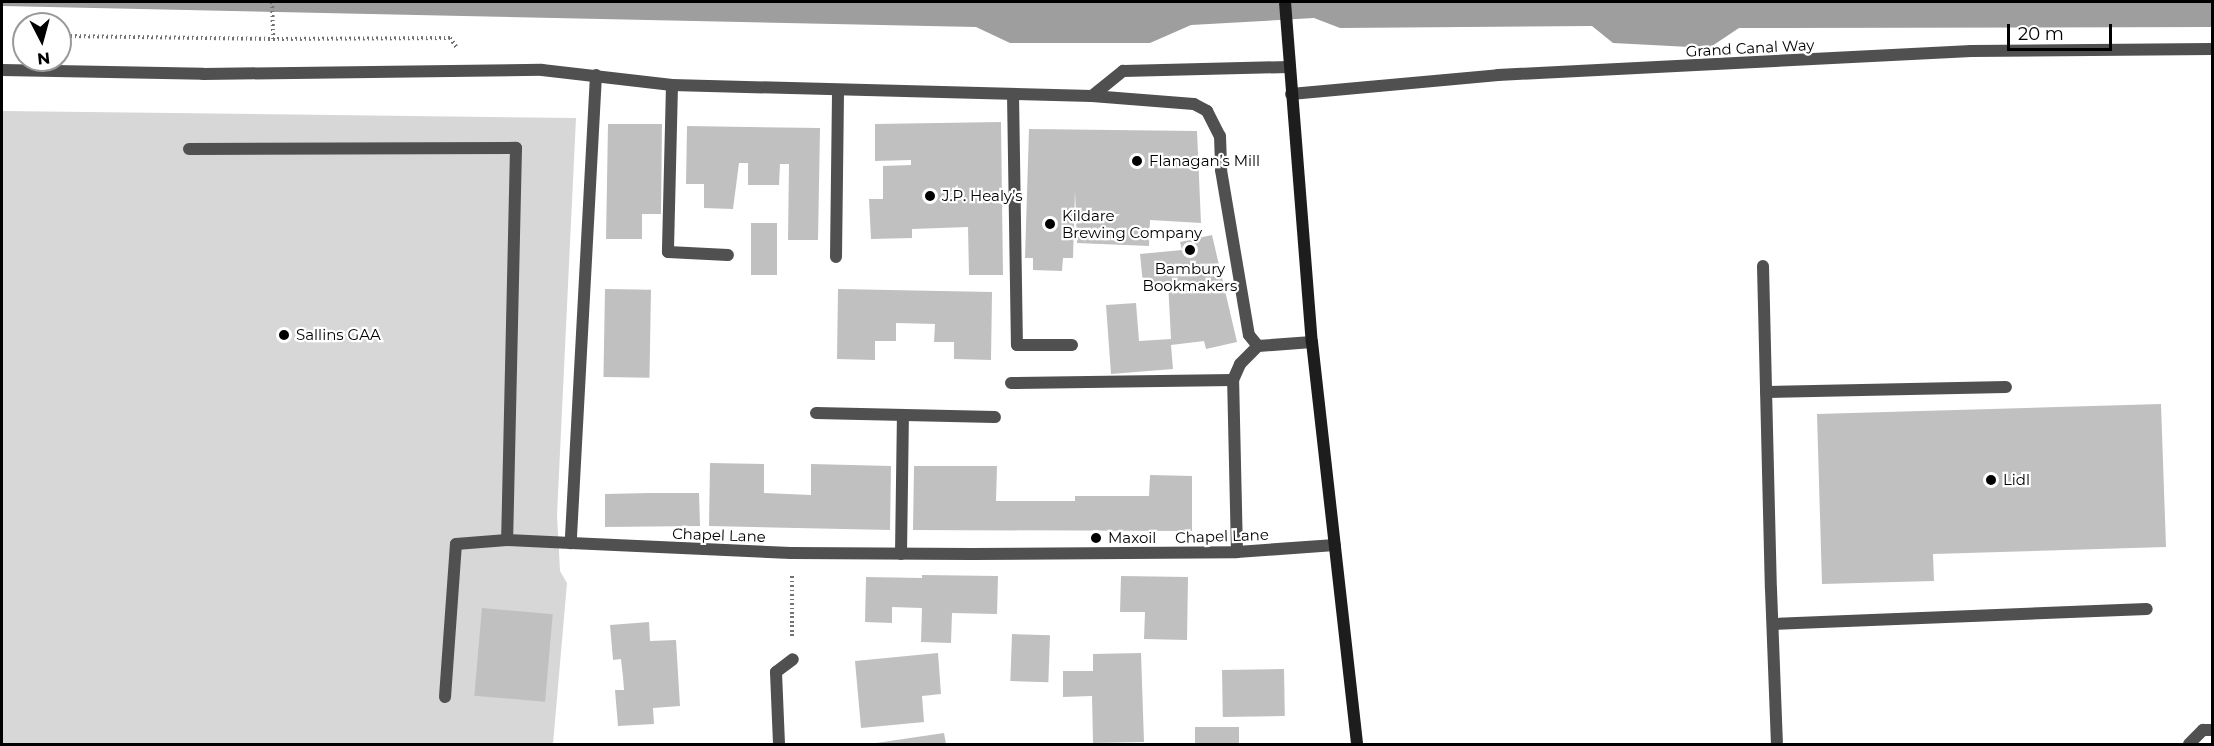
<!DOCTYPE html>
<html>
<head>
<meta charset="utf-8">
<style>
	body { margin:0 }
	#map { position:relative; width:2214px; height:746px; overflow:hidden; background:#fff; font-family:Montserrat,sans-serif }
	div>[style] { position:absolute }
	.green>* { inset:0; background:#d7d7d7 }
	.water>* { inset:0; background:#9e9e9e }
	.building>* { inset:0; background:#c0c0c0; transform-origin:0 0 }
	.path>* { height:4px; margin-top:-2px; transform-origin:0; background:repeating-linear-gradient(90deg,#727272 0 1.5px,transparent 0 4.5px) }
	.lane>* { height:12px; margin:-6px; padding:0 6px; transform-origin:6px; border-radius:6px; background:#505050 }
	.street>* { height:12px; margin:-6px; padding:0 6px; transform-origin:6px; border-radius:6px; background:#505050 }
	.secondary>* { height:12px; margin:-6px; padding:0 6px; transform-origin:6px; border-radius:6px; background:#1d1d1d }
	.dots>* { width:16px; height:16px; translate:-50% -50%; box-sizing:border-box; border:3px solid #fff; border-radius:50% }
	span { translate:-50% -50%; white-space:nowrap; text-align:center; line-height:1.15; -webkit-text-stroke:4.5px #fff; paint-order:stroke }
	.street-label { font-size:15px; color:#000 }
	.poi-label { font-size:15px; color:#000 }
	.left { translate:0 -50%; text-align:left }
	.frame { position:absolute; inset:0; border:3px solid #000; pointer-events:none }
	.north { position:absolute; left:12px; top:12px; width:60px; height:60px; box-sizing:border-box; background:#fff; border:2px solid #999; border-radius:50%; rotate:174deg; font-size:16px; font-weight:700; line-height:24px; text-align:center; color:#000 }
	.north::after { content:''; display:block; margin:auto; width:21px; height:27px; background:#000; clip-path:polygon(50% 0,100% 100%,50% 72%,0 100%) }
	.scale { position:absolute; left:2007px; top:24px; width:105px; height:27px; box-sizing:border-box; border:3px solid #000; border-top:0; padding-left:8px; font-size:18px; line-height:21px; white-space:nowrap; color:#000; -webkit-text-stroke:4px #fff; paint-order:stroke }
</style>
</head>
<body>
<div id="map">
	<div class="green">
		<i style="clip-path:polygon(2px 111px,576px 118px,557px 515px,560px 571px,567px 583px,553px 744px,2px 744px)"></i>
	</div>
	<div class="water">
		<i style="clip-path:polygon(2px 2px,2212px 2px,2212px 27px,1739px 28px,1709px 48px,1613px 43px,1592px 26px,1340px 28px,1314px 18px,1191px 25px,1150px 43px,1010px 43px,976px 27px,2px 6px)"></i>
	</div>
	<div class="building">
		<i style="clip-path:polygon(1001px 122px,1003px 275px,969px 275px,968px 227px,912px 229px,912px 238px,871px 239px,869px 199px,883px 199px,883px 166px,911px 165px,911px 160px,875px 161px,875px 124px)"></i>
		<i style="clip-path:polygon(608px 124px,662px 124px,661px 214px,642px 214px,642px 239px,606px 239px)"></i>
		<i style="clip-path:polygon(687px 126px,820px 128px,818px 240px,788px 240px,789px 164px,780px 164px,779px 185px,748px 185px,748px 163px,739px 163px,733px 209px,704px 208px,704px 184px,686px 184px)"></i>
		<i style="clip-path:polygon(1029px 129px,1197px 131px,1201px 223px,1150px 220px,1149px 246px,1077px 243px,1075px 191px,1073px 258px,1063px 258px,1062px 271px,1033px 270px,1033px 258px,1025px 258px)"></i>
		<i style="left:751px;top:223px;width:26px;height:52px"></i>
		<i style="clip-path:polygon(1212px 235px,1237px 342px,1206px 349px,1204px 341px,1171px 345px,1173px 369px,1111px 374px,1106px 305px,1136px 303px,1139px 341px,1171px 339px,1168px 282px,1143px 284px,1140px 254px,1182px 250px,1180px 242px)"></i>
		<i style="left:605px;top:289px;width:46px;height:88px;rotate:1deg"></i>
		<i style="clip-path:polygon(838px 289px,992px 292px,991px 360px,954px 359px,954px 342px,934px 342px,935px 324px,896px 323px,896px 341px,875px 341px,875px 360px,837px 359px)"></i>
		<i style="clip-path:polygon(2161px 404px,2166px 547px,1933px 554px,1934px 581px,1822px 584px,1817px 414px)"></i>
		<i style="clip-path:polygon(710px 463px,764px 464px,764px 493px,811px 495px,811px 464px,891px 466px,890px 530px,709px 526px)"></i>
		<i style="clip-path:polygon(914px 466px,997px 466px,996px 501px,1075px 501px,1075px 496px,1149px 496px,1150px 475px,1192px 476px,1192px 531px,913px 530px)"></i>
		<i style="clip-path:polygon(650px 493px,699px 493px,700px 526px,605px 527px,605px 494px)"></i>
		<i style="clip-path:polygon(922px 575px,998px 576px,997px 614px,952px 613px,951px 643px,921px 642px,922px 608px,892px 607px,892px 623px,865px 622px,866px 577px,922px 578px)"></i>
		<i style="clip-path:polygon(1121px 576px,1188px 577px,1187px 640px,1144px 639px,1145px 612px,1120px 612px)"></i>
		<i style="left:482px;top:608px;width:71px;height:88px;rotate:5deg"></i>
		<i style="clip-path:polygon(649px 622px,650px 641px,676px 640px,680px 706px,653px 708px,654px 724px,618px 726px,615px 690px,624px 690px,623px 677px,621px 659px,613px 660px,610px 625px)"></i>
		<i style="left:1012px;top:634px;width:38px;height:47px;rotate:2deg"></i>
		<i style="clip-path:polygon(938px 653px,941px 694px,922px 696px,924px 722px,861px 728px,855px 661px)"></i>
		<i style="clip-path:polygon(1141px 653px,1144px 742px,1093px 743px,1092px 696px,1063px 697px,1063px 671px,1093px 671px,1093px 654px)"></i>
		<i style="left:1284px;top:669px;width:47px;height:62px;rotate:89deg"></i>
		<i style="left:1195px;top:727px;width:44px;height:17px"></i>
		<i style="clip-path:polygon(944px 733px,946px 744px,876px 744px,876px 743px)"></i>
	</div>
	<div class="path">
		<i style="left:272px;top:2px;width:37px;rotate:88deg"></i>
		<i style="left:273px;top:39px;width:177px;rotate:-0.3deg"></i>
		<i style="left:450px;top:38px;width:12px;rotate:55deg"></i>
		<i style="left:67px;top:47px;width:11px;rotate:-95deg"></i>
		<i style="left:66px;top:36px;width:207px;rotate:0.8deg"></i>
		<i style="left:792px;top:576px;width:62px;rotate:90deg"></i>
	</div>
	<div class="lane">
		<i style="left:672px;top:85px;width:167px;rotate:91.4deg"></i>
		<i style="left:668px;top:252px;width:60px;rotate:2.9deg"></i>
		<i style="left:1013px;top:94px;width:251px;rotate:89.1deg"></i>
		<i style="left:1017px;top:345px;width:55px"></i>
		<i style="left:189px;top:149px;width:327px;rotate:-0.2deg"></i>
		<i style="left:516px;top:148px;width:392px;rotate:91.3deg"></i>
		<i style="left:836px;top:257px;width:167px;rotate:-89.3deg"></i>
		<i style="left:1763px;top:266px;width:323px;rotate:88.6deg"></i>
		<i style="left:1011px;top:383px;width:222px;rotate:-0.8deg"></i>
		<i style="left:1766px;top:392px;width:240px;rotate:-1.2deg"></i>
		<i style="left:1237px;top:552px;width:172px;rotate:-91.3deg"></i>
		<i style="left:1233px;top:380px;width:17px;rotate:-66deg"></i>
		<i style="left:1240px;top:364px;width:25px;rotate:-45deg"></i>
		<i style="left:1773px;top:624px;width:374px;rotate:-2.3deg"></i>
		<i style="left:445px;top:697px;width:153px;rotate:-85.9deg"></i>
		<i style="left:456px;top:544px;width:51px;rotate:-4.5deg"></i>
		<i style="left:507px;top:540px;width:64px;rotate:2.7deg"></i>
	</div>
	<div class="street">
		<i style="left:2px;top:70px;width:201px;rotate:1.1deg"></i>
		<i style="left:203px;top:74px;width:339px;rotate:-0.7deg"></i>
		<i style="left:542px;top:70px;width:131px;rotate:6.6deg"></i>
		<i style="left:672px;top:85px;width:420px;rotate:1.5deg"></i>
		<i style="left:1092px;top:96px;width:102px;rotate:4.5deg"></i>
		<i style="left:1194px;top:104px;width:15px;rotate:28deg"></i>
		<i style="left:1207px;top:111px;width:28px;rotate:63deg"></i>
		<i style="left:1220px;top:136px;width:34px;rotate:88deg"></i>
		<i style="left:1221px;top:170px;width:167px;rotate:80.4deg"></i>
		<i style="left:1249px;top:335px;width:14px;rotate:51deg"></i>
		<i style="left:1258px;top:346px;width:54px;rotate:-4.2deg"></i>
		<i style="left:596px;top:75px;width:469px;rotate:93.1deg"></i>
		<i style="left:571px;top:543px;width:220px;rotate:2.6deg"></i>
		<i style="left:791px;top:553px;width:181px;rotate:0.3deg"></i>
		<i style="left:972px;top:554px;width:265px;rotate:-0.4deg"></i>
		<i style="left:1237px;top:552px;width:98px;rotate:-4.1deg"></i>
		<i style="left:1291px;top:94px;width:208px;rotate:-5.2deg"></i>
		<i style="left:1498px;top:75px;width:474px;rotate:-2.9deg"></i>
		<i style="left:1971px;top:51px;width:241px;rotate:-0.5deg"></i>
		<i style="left:1092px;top:96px;width:40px;rotate:-39deg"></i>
		<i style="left:1123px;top:71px;width:166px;rotate:-1.4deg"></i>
		<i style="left:816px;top:413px;width:179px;rotate:1.3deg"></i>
		<i style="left:901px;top:554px;width:139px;rotate:-89.2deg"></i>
		<i style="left:1771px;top:589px;width:155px;rotate:87.8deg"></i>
		<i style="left:779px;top:744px;width:72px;rotate:-92.4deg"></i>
		<i style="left:776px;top:672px;width:21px;rotate:-37deg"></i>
		<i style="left:2189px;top:744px;width:20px;rotate:-45deg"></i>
		<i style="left:2203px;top:730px;width:9px"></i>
	</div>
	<div class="secondary">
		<i style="left:1285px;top:2px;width:341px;rotate:85.5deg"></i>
		<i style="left:1312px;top:342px;width:405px;rotate:83.6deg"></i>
	</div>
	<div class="dots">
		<i style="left:1137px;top:161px;background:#000"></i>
		<i style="left:930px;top:196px;background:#000"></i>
		<i style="left:1050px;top:224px;background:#000"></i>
		<i style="left:1190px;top:250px;background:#000"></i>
		<i style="left:284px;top:335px;background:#000"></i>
		<i style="left:1991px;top:480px;background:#000"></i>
		<i style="left:1096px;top:538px;background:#000"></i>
	</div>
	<div class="street-label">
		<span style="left:1750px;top:48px;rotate:-3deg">Grand Canal Way</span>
		<span style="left:719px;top:535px;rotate:2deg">Chapel Lane</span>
		<span style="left:1222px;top:536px;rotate:-2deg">Chapel Lane</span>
	</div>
	<div class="poi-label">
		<span class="left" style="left:1149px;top:161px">Flanagan’s Mill</span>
		<span class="left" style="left:942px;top:196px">J.P. Healy’s</span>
		<span class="left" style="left:1062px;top:224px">Kildare<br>Brewing Company</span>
		<span style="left:1190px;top:277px">Bambury<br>Bookmakers</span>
		<span class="left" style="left:296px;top:335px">Sallins GAA</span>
		<span class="left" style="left:2003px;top:480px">Lidl</span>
		<span class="left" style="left:1108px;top:538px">Maxoil</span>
	</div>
	<div class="frame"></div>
	<div class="north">N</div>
	<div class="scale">20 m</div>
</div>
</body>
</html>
